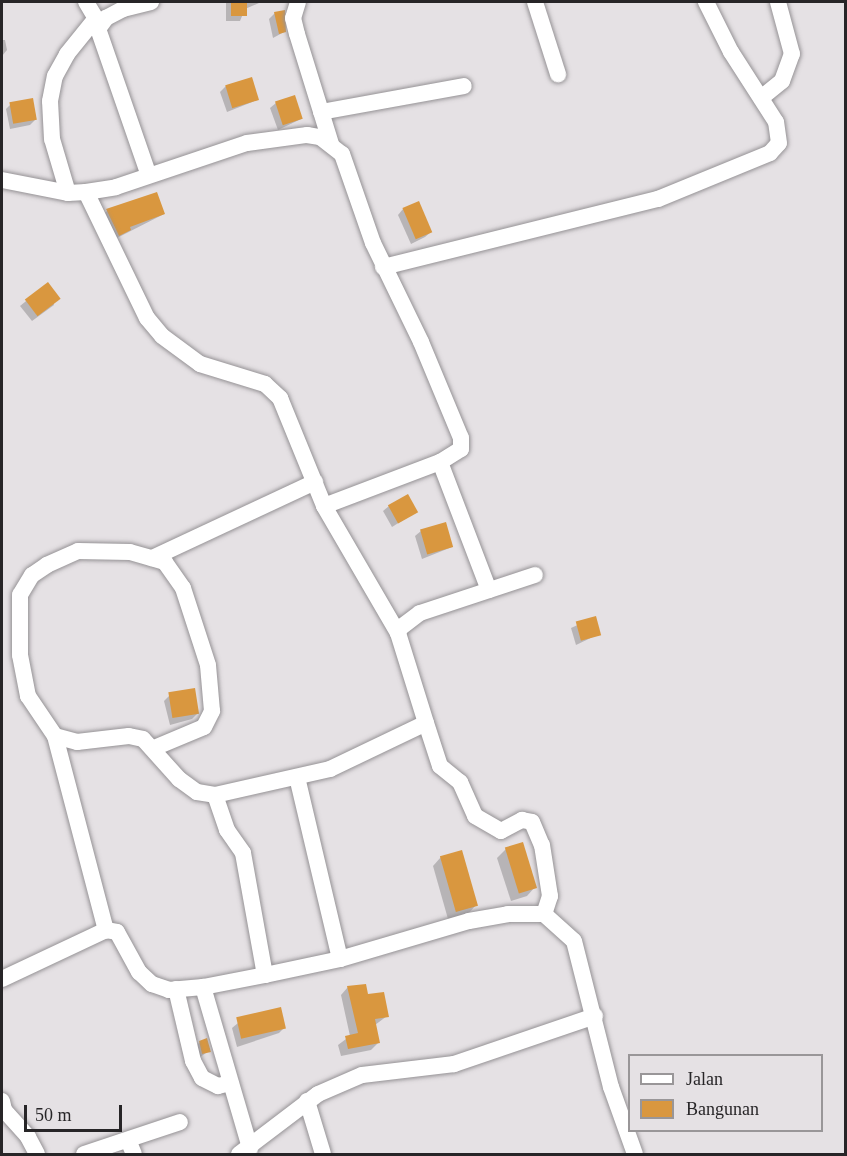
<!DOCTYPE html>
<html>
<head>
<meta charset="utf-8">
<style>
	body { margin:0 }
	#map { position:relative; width:847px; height:1156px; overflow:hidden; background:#e5e1e4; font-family:"Times New Roman",serif }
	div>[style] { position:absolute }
	.shadow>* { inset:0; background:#0003 }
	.building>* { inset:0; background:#d9973f; transform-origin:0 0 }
	.roads { filter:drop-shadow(0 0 2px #959295) drop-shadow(0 0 2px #959295) }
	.minor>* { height:16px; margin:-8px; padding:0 8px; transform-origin:8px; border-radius:8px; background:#fff }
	span { translate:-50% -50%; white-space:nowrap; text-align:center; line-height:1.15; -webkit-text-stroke:4.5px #e5e1e4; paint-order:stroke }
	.frame { position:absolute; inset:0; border:3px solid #272527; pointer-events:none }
	.legend { position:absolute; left:628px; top:1054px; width:195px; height:78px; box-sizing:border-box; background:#e5e1e4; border:2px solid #999698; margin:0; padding:8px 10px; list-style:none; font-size:18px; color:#272527 }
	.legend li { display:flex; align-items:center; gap:12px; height:30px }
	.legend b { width:30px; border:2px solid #999698 }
	.scale { position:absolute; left:24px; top:1105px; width:98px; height:27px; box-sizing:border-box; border:3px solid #272527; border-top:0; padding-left:8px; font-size:18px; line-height:21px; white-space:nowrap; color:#272527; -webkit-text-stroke:4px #e5e1e4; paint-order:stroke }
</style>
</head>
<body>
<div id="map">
	<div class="shadow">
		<i style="clip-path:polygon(226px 2px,259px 2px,259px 3px,245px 9px,240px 21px,226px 21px)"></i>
		<i style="clip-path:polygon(275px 13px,284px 32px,273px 38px,269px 19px)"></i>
		<i style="clip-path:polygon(2px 40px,5px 40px,7px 50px,2px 56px)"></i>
		<i style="clip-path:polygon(226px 86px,257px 100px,227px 112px,220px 92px)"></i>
		<i style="clip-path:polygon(276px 103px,301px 119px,278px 130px,270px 108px)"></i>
		<i style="clip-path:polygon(11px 104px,36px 119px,30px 125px,10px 129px,6px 109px)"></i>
		<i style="clip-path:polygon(403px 209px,431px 232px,425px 237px,411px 244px,398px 215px)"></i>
		<i style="clip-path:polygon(107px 211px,164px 214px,113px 240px,101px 216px)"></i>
		<i style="clip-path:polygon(47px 284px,54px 305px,32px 321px,20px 306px)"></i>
		<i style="clip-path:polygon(389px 506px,416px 512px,392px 527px,383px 511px)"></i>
		<i style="clip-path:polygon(421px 531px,452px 547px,422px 559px,415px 536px)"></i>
		<i style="clip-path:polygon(595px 617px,599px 634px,576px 645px,571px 628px)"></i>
		<i style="clip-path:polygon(194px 690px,197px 714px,192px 719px,170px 725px,164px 701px,169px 696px)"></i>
		<i style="clip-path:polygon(506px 849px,535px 887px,527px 896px,511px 901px,497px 858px)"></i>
		<i style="clip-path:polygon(441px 857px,476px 905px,468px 914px,448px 919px,433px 866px)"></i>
		<i style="clip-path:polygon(348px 987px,387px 1016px,375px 1025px,379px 1042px,371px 1050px,341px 1056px,338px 1045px,350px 1036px,341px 995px)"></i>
		<i style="clip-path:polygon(238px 1023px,284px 1028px,279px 1033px,237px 1047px,232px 1028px)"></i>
		<i style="clip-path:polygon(200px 1042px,209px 1051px,197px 1059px,194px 1048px)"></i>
	</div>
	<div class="building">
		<i style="left:231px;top:2px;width:16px;height:14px"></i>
		<i style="clip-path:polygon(285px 10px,286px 32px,279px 34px,274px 12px)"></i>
		<i style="left:252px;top:77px;width:24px;height:28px;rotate:73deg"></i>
		<i style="left:295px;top:95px;width:25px;height:21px;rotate:72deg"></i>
		<i style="left:33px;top:98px;width:22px;height:24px;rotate:80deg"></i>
		<i style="clip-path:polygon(157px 192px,165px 214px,130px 227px,131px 230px,119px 236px,106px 209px)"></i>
		<i style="left:419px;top:201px;width:34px;height:18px;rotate:67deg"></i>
		<i style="left:48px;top:282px;width:21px;height:29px;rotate:53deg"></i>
		<i style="left:408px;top:494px;width:21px;height:23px;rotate:61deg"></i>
		<i style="left:446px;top:522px;width:26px;height:27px;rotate:74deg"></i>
		<i style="left:596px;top:616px;width:20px;height:21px;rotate:75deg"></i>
		<i style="left:195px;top:688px;width:26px;height:27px;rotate:81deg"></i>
		<i style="left:523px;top:842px;width:48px;height:19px;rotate:73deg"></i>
		<i style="left:462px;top:850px;width:58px;height:23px;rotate:74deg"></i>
		<i style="clip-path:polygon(366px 984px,368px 994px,384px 992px,389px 1017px,375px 1019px,380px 1043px,348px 1049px,345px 1036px,358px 1033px,347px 986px)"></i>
		<i style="left:281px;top:1007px;width:22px;height:46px;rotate:77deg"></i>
		<i style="clip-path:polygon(207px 1038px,211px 1052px,202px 1054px,199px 1041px)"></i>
	</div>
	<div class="roads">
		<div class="minor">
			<i style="left:86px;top:2px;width:26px;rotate:59deg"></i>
			<i style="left:298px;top:2px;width:17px;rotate:107deg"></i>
			<i style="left:293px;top:18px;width:16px;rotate:76deg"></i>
			<i style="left:297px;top:34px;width:115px;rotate:72.8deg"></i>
			<i style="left:535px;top:2px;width:76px;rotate:72.3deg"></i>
			<i style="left:761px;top:98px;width:27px;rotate:-39deg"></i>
			<i style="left:782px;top:81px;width:29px;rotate:-70deg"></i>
			<i style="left:792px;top:54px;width:54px;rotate:-105.1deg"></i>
			<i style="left:321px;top:112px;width:145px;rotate:-10.3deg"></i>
			<i style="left:148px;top:173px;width:152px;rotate:-109.1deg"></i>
			<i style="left:98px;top:29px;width:14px;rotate:-54deg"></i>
			<i style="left:106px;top:18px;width:19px;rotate:-28deg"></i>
			<i style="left:123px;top:9px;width:29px;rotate:-14deg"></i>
			<i style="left:2px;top:180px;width:67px;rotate:11.1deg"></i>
			<i style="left:68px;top:193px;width:18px;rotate:-3deg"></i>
			<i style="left:86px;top:192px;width:30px;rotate:-9deg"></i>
			<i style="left:116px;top:187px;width:138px;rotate:-18.6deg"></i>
			<i style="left:247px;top:143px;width:61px;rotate:-7.6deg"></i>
			<i style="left:307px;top:135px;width:13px;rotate:9deg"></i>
			<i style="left:320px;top:137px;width:28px;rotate:38deg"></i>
			<i style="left:342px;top:154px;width:94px;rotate:70.8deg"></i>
			<i style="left:373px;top:243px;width:110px;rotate:64.1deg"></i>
			<i style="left:421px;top:342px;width:104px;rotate:67.4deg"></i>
			<i style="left:461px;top:438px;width:11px;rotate:90deg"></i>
			<i style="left:461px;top:449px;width:25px;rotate:148deg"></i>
			<i style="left:440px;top:462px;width:124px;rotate:159.2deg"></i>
			<i style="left:86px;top:192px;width:140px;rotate:64.2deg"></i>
			<i style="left:147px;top:318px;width:23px;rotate:50deg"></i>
			<i style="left:162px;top:336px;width:47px;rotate:36.4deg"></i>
			<i style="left:200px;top:364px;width:68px;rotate:17.1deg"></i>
			<i style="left:265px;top:384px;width:21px;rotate:43deg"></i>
			<i style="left:280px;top:398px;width:117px;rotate:67.8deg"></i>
			<i style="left:324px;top:506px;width:147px;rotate:59.8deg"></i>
			<i style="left:68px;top:193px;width:56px;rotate:-106.5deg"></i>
			<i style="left:52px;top:139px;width:38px;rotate:-93deg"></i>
			<i style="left:50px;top:101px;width:25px;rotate:-79deg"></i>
			<i style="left:55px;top:76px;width:25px;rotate:-61deg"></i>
			<i style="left:67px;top:54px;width:46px;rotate:-51.1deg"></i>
			<i style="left:383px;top:267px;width:283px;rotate:-13.9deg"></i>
			<i style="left:658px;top:199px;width:121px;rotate:-22.3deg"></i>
			<i style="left:770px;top:153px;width:13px;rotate:-48deg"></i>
			<i style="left:779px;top:143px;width:21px;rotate:-98deg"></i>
			<i style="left:776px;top:122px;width:83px;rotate:-122.7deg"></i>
			<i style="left:731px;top:52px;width:56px;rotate:-116.6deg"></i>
			<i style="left:440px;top:462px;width:137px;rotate:69.1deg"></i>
			<i style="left:152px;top:558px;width:180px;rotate:-25deg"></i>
			<i style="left:426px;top:723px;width:94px;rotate:-107.3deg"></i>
			<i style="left:398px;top:633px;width:5px;rotate:-68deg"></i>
			<i style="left:400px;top:628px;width:25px;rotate:-37deg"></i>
			<i style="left:420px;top:613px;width:121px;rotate:-18.3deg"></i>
			<i style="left:55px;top:736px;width:201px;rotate:75.3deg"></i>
			<i style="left:154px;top:748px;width:54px;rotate:-22.8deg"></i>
			<i style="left:204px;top:727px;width:18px;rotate:-63deg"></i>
			<i style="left:212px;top:711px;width:46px;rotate:-95deg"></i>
			<i style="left:208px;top:665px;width:81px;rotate:-108deg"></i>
			<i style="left:183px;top:588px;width:32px;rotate:-125deg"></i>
			<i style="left:165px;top:562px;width:36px;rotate:-164deg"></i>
			<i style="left:130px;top:552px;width:52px;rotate:-178.9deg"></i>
			<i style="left:78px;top:551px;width:34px;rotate:156deg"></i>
			<i style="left:47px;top:565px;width:18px;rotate:146deg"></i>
			<i style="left:32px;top:575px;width:23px;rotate:121deg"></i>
			<i style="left:20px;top:595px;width:60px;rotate:90deg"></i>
			<i style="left:20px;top:655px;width:42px;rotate:79deg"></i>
			<i style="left:28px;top:696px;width:48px;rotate:56deg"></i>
			<i style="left:55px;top:736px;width:23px;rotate:15deg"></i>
			<i style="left:77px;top:742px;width:52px;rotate:-6.6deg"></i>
			<i style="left:129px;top:736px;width:14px;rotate:12deg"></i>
			<i style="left:143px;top:739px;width:54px;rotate:48deg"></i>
			<i style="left:179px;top:779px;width:22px;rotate:36deg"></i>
			<i style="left:197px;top:792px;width:18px;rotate:9deg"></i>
			<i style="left:215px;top:795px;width:118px;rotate:-12.7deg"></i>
			<i style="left:330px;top:769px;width:106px;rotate:-25.6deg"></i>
			<i style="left:426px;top:723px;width:45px;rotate:72deg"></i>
			<i style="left:440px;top:766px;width:26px;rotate:39deg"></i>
			<i style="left:460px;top:782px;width:37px;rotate:66deg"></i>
			<i style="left:475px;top:816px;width:30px;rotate:30deg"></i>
			<i style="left:501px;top:831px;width:24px;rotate:-28deg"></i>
			<i style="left:522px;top:820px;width:10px;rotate:11deg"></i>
			<i style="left:532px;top:822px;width:25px;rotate:67deg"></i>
			<i style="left:542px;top:845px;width:52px;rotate:81.1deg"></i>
			<i style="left:550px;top:896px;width:19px;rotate:108deg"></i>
			<i style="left:297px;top:777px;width:187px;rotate:76.7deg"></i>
			<i style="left:215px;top:795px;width:37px;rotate:71deg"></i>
			<i style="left:227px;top:830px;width:28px;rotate:55deg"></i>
			<i style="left:243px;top:853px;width:124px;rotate:79.8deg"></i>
			<i style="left:265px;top:975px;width:63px;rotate:169deg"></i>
			<i style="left:203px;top:987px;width:168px;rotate:73.7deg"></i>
			<i style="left:265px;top:975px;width:77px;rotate:-12deg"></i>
			<i style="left:340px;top:959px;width:134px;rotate:-16.4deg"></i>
			<i style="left:469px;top:921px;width:40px;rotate:-10deg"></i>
			<i style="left:508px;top:914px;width:36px"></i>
			<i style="left:544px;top:914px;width:40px;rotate:42deg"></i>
			<i style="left:574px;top:941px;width:151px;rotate:75.8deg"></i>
			<i style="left:611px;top:1087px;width:71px;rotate:70.3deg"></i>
			<i style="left:2px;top:979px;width:115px;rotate:-25.2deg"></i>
			<i style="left:106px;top:930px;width:11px;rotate:10deg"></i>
			<i style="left:117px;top:932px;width:46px;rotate:61.2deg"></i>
			<i style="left:139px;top:972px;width:18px;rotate:43deg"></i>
			<i style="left:152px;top:984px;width:18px;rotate:19deg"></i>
			<i style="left:169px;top:990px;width:34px;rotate:-5deg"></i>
			<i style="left:176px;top:989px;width:74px;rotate:76.7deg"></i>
			<i style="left:193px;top:1061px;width:19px;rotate:62deg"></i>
			<i style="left:202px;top:1078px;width:18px;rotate:27deg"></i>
			<i style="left:218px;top:1086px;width:13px;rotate:-13deg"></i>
			<i style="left:2px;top:1101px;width:9px;rotate:77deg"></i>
			<i style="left:4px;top:1110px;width:36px;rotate:48deg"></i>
			<i style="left:28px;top:1137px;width:19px;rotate:62deg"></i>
			<i style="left:307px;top:1101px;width:55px;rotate:73.2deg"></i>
			<i style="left:128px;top:1140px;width:15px;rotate:67deg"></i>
			<i style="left:84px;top:1154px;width:101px;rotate:-18.4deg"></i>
			<i style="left:239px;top:1154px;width:99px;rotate:-37.2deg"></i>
			<i style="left:318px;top:1094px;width:48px;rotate:-23.4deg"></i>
			<i style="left:362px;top:1075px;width:93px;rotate:-6.8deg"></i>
			<i style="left:454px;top:1064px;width:149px;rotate:-18.8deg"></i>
		</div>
	</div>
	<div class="frame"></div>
	<ul class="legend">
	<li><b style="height:8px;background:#fff"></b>Jalan</li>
	<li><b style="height:16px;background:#d9973f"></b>Bangunan</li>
	</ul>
	<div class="scale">50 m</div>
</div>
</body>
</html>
